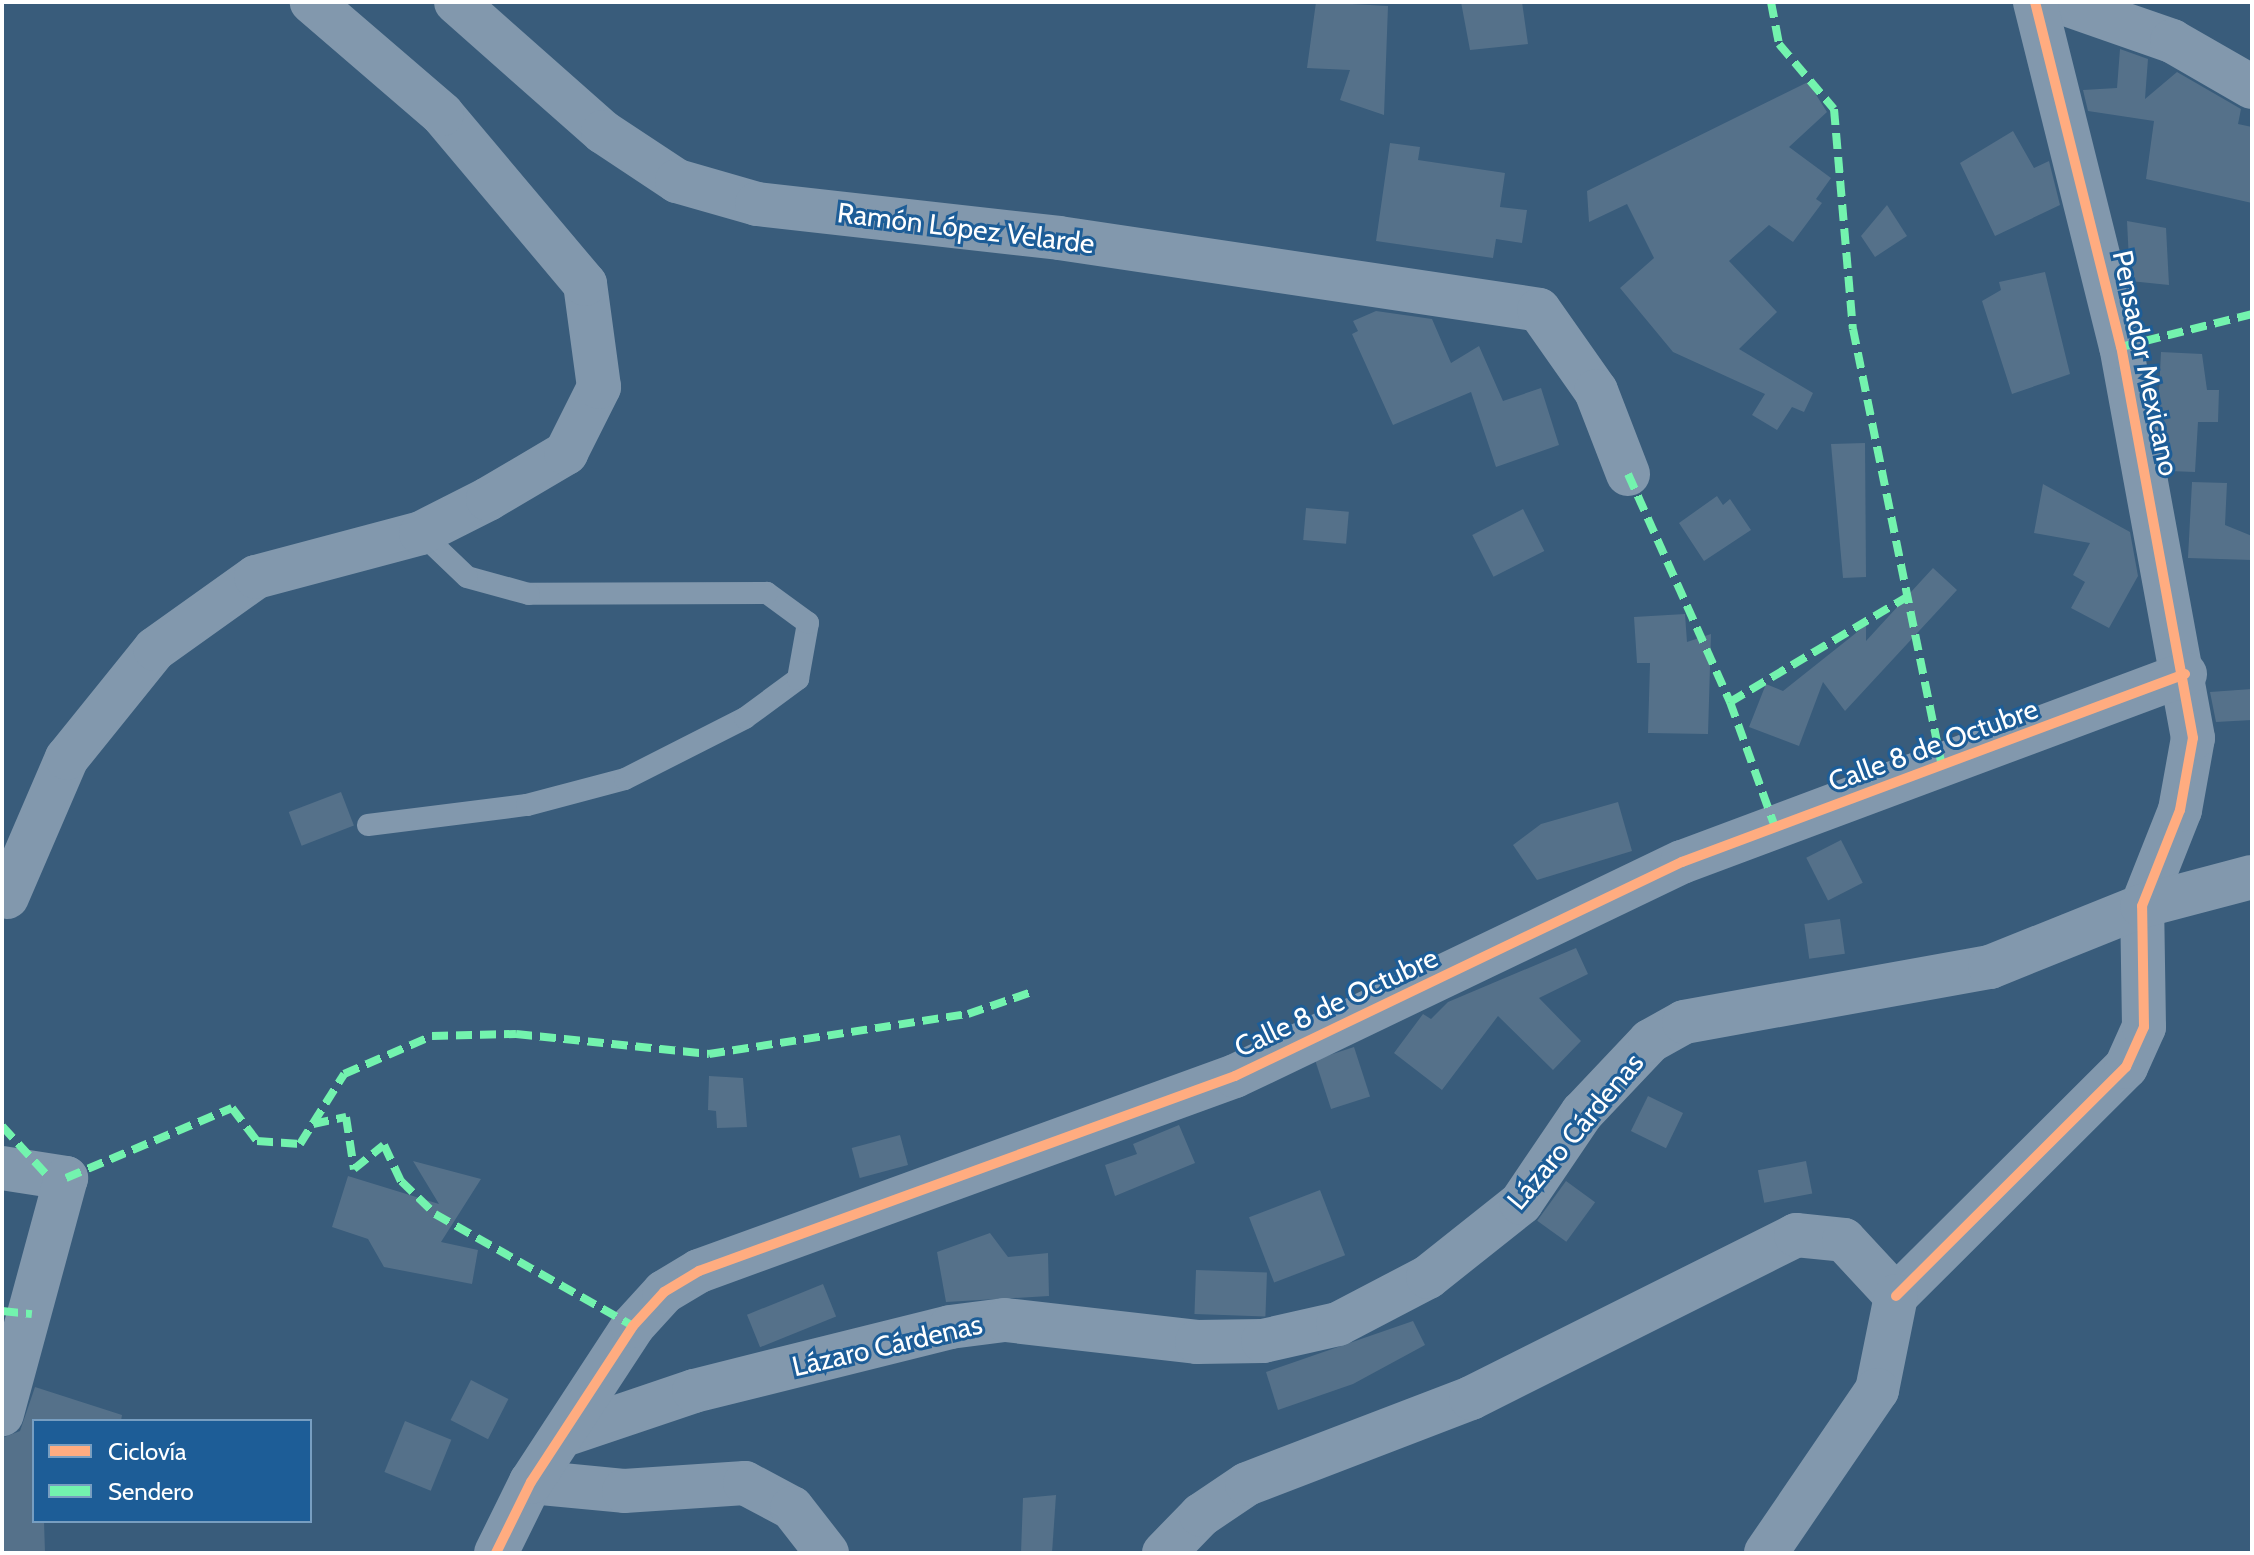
<!DOCTYPE html>
<html>
<head>
<meta charset="utf-8">
<style>
	body { margin:0 }
	#map { position:relative; width:2254px; height:1555px; overflow:hidden; background:#395c7b; font-family:Cabin,sans-serif }
	div>[style] { position:absolute }
	.building>* { inset:0; background:#55718a; transform-origin:0 0 }
	.lane>* { height:22px; margin:-11px; padding:0 11px; transform-origin:11px; border-radius:11px; background:#8298ad }
	.street>* { height:44px; margin:-22px; padding:0 22px; transform-origin:22px; border-radius:22px; background:#8298ad }
	.quiet>* { height:8px; margin-top:-4px; transform-origin:0; background:repeating-linear-gradient(90deg,#73f3ae 0 16px,transparent 0 24px) }
	.cycleway>* { height:10px; margin:-5px; padding:0 5px; transform-origin:5px; border-radius:5px; background:#ffac80 }
	span { translate:-50% -50%; white-space:nowrap; text-align:center; line-height:1.15; -webkit-text-stroke:6px #1d5d97; paint-order:stroke }
	.street-label { font-size:28px; color:#fff }
	.frame { position:absolute; inset:0; border:4px solid #fff; pointer-events:none }
	.legend { position:absolute; left:32px; top:1419px; width:280px; height:104px; box-sizing:border-box; background:#1d5d97; border:2px solid #779ec1; margin:0; padding:10px 14px; list-style:none; font-size:24px; color:#fff }
	.legend li { display:flex; align-items:center; gap:16px; height:40px }
	.legend b { width:40px; border:2px solid #779ec1 }
</style>
</head>
<body>
<div id="map">
	<div class="building">
		<i style="clip-path:polygon(1316px 2px,1388px 6px,1384px 115px,1340px 100px,1350px 70px,1307px 68px)"></i>
		<i style="clip-path:polygon(1461px 2px,1522px 2px,1528px 44px,1470px 50px)"></i>
		<i style="clip-path:polygon(2120px 49px,2148px 59px,2145px 99px,2177px 72px,2241px 109px,2238px 124px,2252px 127px,2252px 203px,2146px 179px,2154px 121px,2088px 111px,2083px 90px,2117px 88px)"></i>
		<i style="clip-path:polygon(1808px 82px,1827px 112px,1789px 147px,1831px 178px,1816px 199px,1822px 203px,1793px 242px,1769px 225px,1729px 261px,1777px 312px,1739px 349px,1813px 393px,1804px 412px,1792px 407px,1777px 430px,1752px 415px,1765px 394px,1673px 352px,1620px 288px,1654px 258px,1627px 204px,1589px 222px,1587px 191px)"></i>
		<i style="clip-path:polygon(2013px 131px,2034px 168px,2049px 161px,2060px 205px,1995px 236px,1960px 163px)"></i>
		<i style="clip-path:polygon(1390px 143px,1420px 147px,1418px 160px,1505px 173px,1500px 207px,1527px 210px,1522px 243px,1496px 239px,1493px 258px,1376px 241px)"></i>
		<i style="clip-path:polygon(1887px 205px,1907px 236px,1875px 257px,1861px 236px)"></i>
		<i style="clip-path:polygon(2127px 221px,2166px 228px,2169px 285px,2130px 281px)"></i>
		<i style="clip-path:polygon(2045px 272px,2070px 374px,2012px 394px,1982px 301px,2001px 290px,1999px 282px)"></i>
		<i style="clip-path:polygon(1376px 311px,1432px 319px,1451px 363px,1479px 346px,1503px 401px,1541px 388px,1559px 445px,1496px 467px,1471px 392px,1393px 425px,1352px 334px,1358px 331px,1353px 321px)"></i>
		<i style="clip-path:polygon(2161px 352px,2202px 354px,2207px 390px,2219px 390px,2218px 422px,2198px 422px,2195px 472px,2169px 471px,2158px 412px)"></i>
		<i style="clip-path:polygon(1865px 443px,1866px 577px,1843px 578px,1831px 444px)"></i>
		<i style="clip-path:polygon(2192px 482px,2227px 483px,2225px 525px,2252px 536px,2252px 560px,2188px 558px)"></i>
		<i style="clip-path:polygon(2043px 484px,2130px 532px,2138px 576px,2109px 628px,2071px 608px,2085px 582px,2073px 575px,2090px 543px,2034px 533px)"></i>
		<i style="clip-path:polygon(1717px 496px,1723px 505px,1730px 499px,1751px 530px,1704px 561px,1679px 523px)"></i>
		<i style="left:1306px;top:508px;width:43px;height:32px;rotate:5deg"></i>
		<i style="left:1523px;top:509px;width:47px;height:57px;rotate:63deg"></i>
		<i style="clip-path:polygon(1933px 568px,1957px 590px,1845px 711px,1823px 682px,1799px 746px,1749px 727px,1766px 684px,1783px 691px,1866px 625px,1866px 641px)"></i>
		<i style="clip-path:polygon(1685px 614px,1687px 642px,1711px 634px,1708px 734px,1648px 733px,1650px 663px,1637px 663px,1634px 617px)"></i>
		<i style="clip-path:polygon(2252px 689px,2252px 720px,2216px 722px,2210px 692px)"></i>
		<i style="left:341px;top:792px;width:36px;height:56px;rotate:69deg"></i>
		<i style="clip-path:polygon(1618px 802px,1632px 851px,1537px 880px,1513px 845px,1541px 824px)"></i>
		<i style="left:1841px;top:840px;width:48px;height:39px;rotate:63deg"></i>
		<i style="left:1840px;top:919px;width:35px;height:36px;rotate:82deg"></i>
		<i style="clip-path:polygon(1576px 948px,1588px 974px,1539px 998px,1581px 1041px,1553px 1070px,1498px 1016px,1442px 1090px,1394px 1053px,1423px 1014px,1431px 1019px,1448px 1002px)"></i>
		<i style="left:1354px;top:1047px;width:52px;height:41px;rotate:72deg"></i>
		<i style="clip-path:polygon(709px 1076px,743px 1078px,747px 1127px,717px 1128px,716px 1111px,708px 1110px)"></i>
		<i style="left:1648px;top:1096px;width:39px;height:39px;rotate:26deg"></i>
		<i style="clip-path:polygon(1179px 1125px,1195px 1163px,1115px 1196px,1105px 1165px,1137px 1154px,1133px 1144px)"></i>
		<i style="left:900px;top:1135px;width:31px;height:50px;rotate:75deg"></i>
		<i style="clip-path:polygon(413px 1161px,481px 1179px,441px 1242px,478px 1250px,472px 1284px,384px 1267px,368px 1239px,332px 1227px,348px 1176px,439px 1204px)"></i>
		<i style="left:1806px;top:1161px;width:33px;height:49px;rotate:79deg"></i>
		<i style="left:1566px;top:1181px;width:36px;height:49px;rotate:36deg"></i>
		<i style="left:1320px;top:1190px;width:70px;height:76px;rotate:69deg"></i>
		<i style="clip-path:polygon(990px 1233px,1008px 1257px,1048px 1253px,1049px 1296px,946px 1302px,937px 1252px)"></i>
		<i style="left:1196px;top:1270px;width:71px;height:44px;rotate:2deg"></i>
		<i style="left:823px;top:1284px;width:35px;height:82px;rotate:68deg"></i>
		<i style="clip-path:polygon(1413px 1321px,1425px 1345px,1353px 1384px,1278px 1410px,1266px 1372px)"></i>
		<i style="left:471px;top:1380px;width:42px;height:45px;rotate:27deg"></i>
		<i style="clip-path:polygon(35px 1387px,122px 1415px,121px 1421px,34px 1421px,34px 1521px,44px 1521px,45px 1553px,2px 1553px,2px 1438px,20px 1431px)"></i>
		<i style="left:405px;top:1421px;width:50px;height:55px;rotate:22deg"></i>
		<i style="clip-path:polygon(1056px 1495px,1052px 1553px,1021px 1553px,1023px 1498px)"></i>
	</div>
	<div class="lane">
		<i style="left:368px;top:825px;width:160px;rotate:-7.2deg"></i>
		<i style="left:527px;top:805px;width:101px;rotate:-14.9deg"></i>
		<i style="left:625px;top:779px;width:135px;rotate:-26.9deg"></i>
		<i style="left:745px;top:718px;width:66px;rotate:-36.3deg"></i>
		<i style="left:798px;top:679px;width:57px;rotate:-79.9deg"></i>
		<i style="left:808px;top:623px;width:51px;rotate:-143.8deg"></i>
		<i style="left:767px;top:593px;width:238px;rotate:179.8deg"></i>
		<i style="left:529px;top:594px;width:64px;rotate:-164.7deg"></i>
		<i style="left:467px;top:577px;width:64px;rotate:-136.3deg"></i>
	</div>
	<div class="street">
		<i style="left:456px;top:2px;width:196px;rotate:41.5deg"></i>
		<i style="left:603px;top:132px;width:89px;rotate:33.5deg"></i>
		<i style="left:677px;top:181px;width:83px;rotate:16deg"></i>
		<i style="left:757px;top:204px;width:304px;rotate:6.4deg"></i>
		<i style="left:1059px;top:238px;width:485px;rotate:8.5deg"></i>
		<i style="left:1539px;top:310px;width:99px;rotate:54.9deg"></i>
		<i style="left:1596px;top:391px;width:89px;rotate:68.9deg"></i>
		<i style="left:2060px;top:2px;width:119px;rotate:19.2deg"></i>
		<i style="left:2172px;top:41px;width:92px;rotate:29.9deg"></i>
		<i style="left:7px;top:897px;width:151px;rotate:-66.7deg"></i>
		<i style="left:67px;top:758px;width:140px;rotate:-51.1deg"></i>
		<i style="left:155px;top:649px;width:124px;rotate:-35.5deg"></i>
		<i style="left:256px;top:577px;width:171px;rotate:-14.9deg"></i>
		<i style="left:421px;top:533px;width:75px;rotate:-26.9deg"></i>
		<i style="left:488px;top:499px;width:91px;rotate:-30.5deg"></i>
		<i style="left:566px;top:453px;width:74px;rotate:-63.4deg"></i>
		<i style="left:599px;top:387px;width:104px;rotate:-97.7deg"></i>
		<i style="left:585px;top:284px;width:222px;rotate:-130.1deg"></i>
		<i style="left:442px;top:114px;width:172px;rotate:-139.3deg"></i>
		<i style="left:2px;top:1168px;width:65px;rotate:8.9deg"></i>
		<i style="left:66px;top:1178px;width:245px;rotate:105.2deg"></i>
		<i style="left:1896px;top:1296px;width:325px;rotate:-44.9deg"></i>
		<i style="left:2126px;top:1067px;width:44px;rotate:-65.8deg"></i>
		<i style="left:2144px;top:1027px;width:121px;rotate:-90.9deg"></i>
		<i style="left:2142px;top:906px;width:103px;rotate:-68.4deg"></i>
		<i style="left:2180px;top:810px;width:73px;rotate:-79.8deg"></i>
		<i style="left:2193px;top:738px;width:398px;rotate:-100.4deg"></i>
		<i style="left:2121px;top:347px;width:356px;rotate:-104deg"></i>
		<i style="left:564px;top:1435px;width:137px;rotate:-18.7deg"></i>
		<i style="left:694px;top:1391px;width:264px;rotate:-14deg"></i>
		<i style="left:950px;top:1327px;width:55px;rotate:-7.3deg"></i>
		<i style="left:1005px;top:1320px;width:193px;rotate:6.5deg"></i>
		<i style="left:1197px;top:1342px;width:66px;rotate:-0.9deg"></i>
		<i style="left:1263px;top:1341px;width:77px;rotate:-12.8deg"></i>
		<i style="left:1338px;top:1324px;width:102px;rotate:-27.6deg"></i>
		<i style="left:1428px;top:1277px;width:119px;rotate:-38.5deg"></i>
		<i style="left:1521px;top:1203px;width:109px;rotate:-55.9deg"></i>
		<i style="left:1582px;top:1113px;width:99px;rotate:-46.6deg"></i>
		<i style="left:1650px;top:1041px;width:39px;rotate:-29deg"></i>
		<i style="left:1684px;top:1022px;width:311px;rotate:-10.2deg"></i>
		<i style="left:1990px;top:967px;width:164px;rotate:-21.9deg"></i>
		<i style="left:2142px;top:906px;width:114px;rotate:-14.8deg"></i>
		<i style="left:531px;top:1482px;width:93px;rotate:5.5deg"></i>
		<i style="left:624px;top:1491px;width:121px;rotate:-3.8deg"></i>
		<i style="left:745px;top:1483px;width:53px;rotate:28deg"></i>
		<i style="left:792px;top:1508px;width:57px;rotate:52.1deg"></i>
		<i style="left:496px;top:1553px;width:79px;rotate:-63.8deg"></i>
		<i style="left:531px;top:1482px;width:186px;rotate:-56.8deg"></i>
		<i style="left:633px;top:1326px;width:46px;rotate:-47.6deg"></i>
		<i style="left:664px;top:1292px;width:41px;rotate:-31deg"></i>
		<i style="left:699px;top:1271px;width:570px;rotate:-19.99deg"></i>
		<i style="left:1235px;top:1076px;width:496px;rotate:-25.6deg"></i>
		<i style="left:1682px;top:862px;width:537px;rotate:-20.49deg"></i>
		<i style="left:1164px;top:1553px;width:53px;rotate:-45.8deg"></i>
		<i style="left:1201px;top:1515px;width:55px;rotate:-34deg"></i>
		<i style="left:1247px;top:1484px;width:240px;rotate:-21deg"></i>
		<i style="left:1471px;top:1398px;width:364px;rotate:-26.6deg"></i>
		<i style="left:1796px;top:1235px;width:48px;rotate:5.9deg"></i>
		<i style="left:1844px;top:1240px;width:76px;rotate:47.1deg"></i>
		<i style="left:1896px;top:1296px;width:96px;rotate:101.4deg"></i>
		<i style="left:1877px;top:1390px;width:197px;rotate:124.3deg"></i>
	</div>
	<div class="quiet">
		<i style="left:1771px;top:2px;width:43px;rotate:79.2deg"></i>
		<i style="left:1779px;top:44px;width:85px;rotate:49.8deg"></i>
		<i style="left:1834px;top:109px;width:221px;rotate:85.1deg"></i>
		<i style="left:1853px;top:329px;width:450px;rotate:78.5deg"></i>
		<i style="left:2121px;top:347px;width:135px;rotate:-14.1deg"></i>
		<i style="left:1628px;top:474px;width:250px;rotate:65.9deg"></i>
		<i style="left:1730px;top:702px;width:133px;rotate:70.2deg"></i>
		<i style="left:1730px;top:702px;width:204px;rotate:-30.7deg"></i>
		<i style="left:313px;top:1124px;width:34px;rotate:-12deg"></i>
		<i style="left:346px;top:1117px;width:53px;rotate:81.3deg"></i>
		<i style="left:354px;top:1169px;width:38px;rotate:-39deg"></i>
		<i style="left:384px;top:1145px;width:40px;rotate:65deg"></i>
		<i style="left:401px;top:1181px;width:47px;rotate:44.1deg"></i>
		<i style="left:435px;top:1214px;width:227px;rotate:29.5deg"></i>
		<i style="left:2px;top:1126px;width:65px;rotate:47.5deg"></i>
		<i style="left:66px;top:1178px;width:180px;rotate:-22.9deg"></i>
		<i style="left:232px;top:1108px;width:41px;rotate:52.9deg"></i>
		<i style="left:257px;top:1141px;width:43px;rotate:4deg"></i>
		<i style="left:300px;top:1144px;width:83px;rotate:-57.8deg"></i>
		<i style="left:344px;top:1074px;width:96px;rotate:-23.4deg"></i>
		<i style="left:432px;top:1036px;width:84px;rotate:-1.4deg"></i>
		<i style="left:516px;top:1034px;width:194px;rotate:5.9deg"></i>
		<i style="left:709px;top:1054px;width:262px;rotate:-8.8deg"></i>
		<i style="left:968px;top:1014px;width:65px;rotate:-19deg"></i>
		<i style="left:2px;top:1311px;width:30px;rotate:6deg"></i>
	</div>
	<div class="cycleway">
		<i style="left:1896px;top:1296px;width:325px;rotate:-44.9deg"></i>
		<i style="left:2126px;top:1067px;width:44px;rotate:-65.8deg"></i>
		<i style="left:2144px;top:1027px;width:121px;rotate:-90.9deg"></i>
		<i style="left:2142px;top:906px;width:103px;rotate:-68.4deg"></i>
		<i style="left:2180px;top:810px;width:73px;rotate:-79.8deg"></i>
		<i style="left:2193px;top:738px;width:398px;rotate:-100.4deg"></i>
		<i style="left:2121px;top:347px;width:356px;rotate:-104deg"></i>
		<i style="left:496px;top:1553px;width:79px;rotate:-63.8deg"></i>
		<i style="left:531px;top:1482px;width:186px;rotate:-56.8deg"></i>
		<i style="left:633px;top:1326px;width:46px;rotate:-47.6deg"></i>
		<i style="left:664px;top:1292px;width:41px;rotate:-31deg"></i>
		<i style="left:699px;top:1271px;width:570px;rotate:-19.99deg"></i>
		<i style="left:1235px;top:1076px;width:496px;rotate:-25.6deg"></i>
		<i style="left:1682px;top:862px;width:537px;rotate:-20.49deg"></i>
	</div>
	<div class="street-label">
		<span style="left:966px;top:228px;rotate:7deg">Ramón López Velarde</span>
		<span style="left:2146px;top:363px;rotate:78deg">Pensador Mexicano</span>
		<span style="left:1933px;top:745px;rotate:-20deg">Calle 8 de Octubre</span>
		<span style="left:1336px;top:1002px;rotate:-25deg">Calle 8 de Octubre</span>
		<span style="left:1575px;top:1131px;rotate:-50deg">Lázaro Cárdenas</span>
		<span style="left:887px;top:1345px;rotate:-13deg">Lázaro Cárdenas</span>
	</div>
	<div class="frame"></div>
	<ul class="legend">
	<li><b style="height:10px;background:#ffac80"></b>Ciclovía</li>
	<li><b style="height:10px;background:#73f3ae"></b>Sendero</li>
	</ul>
</div>
</body>
</html>
